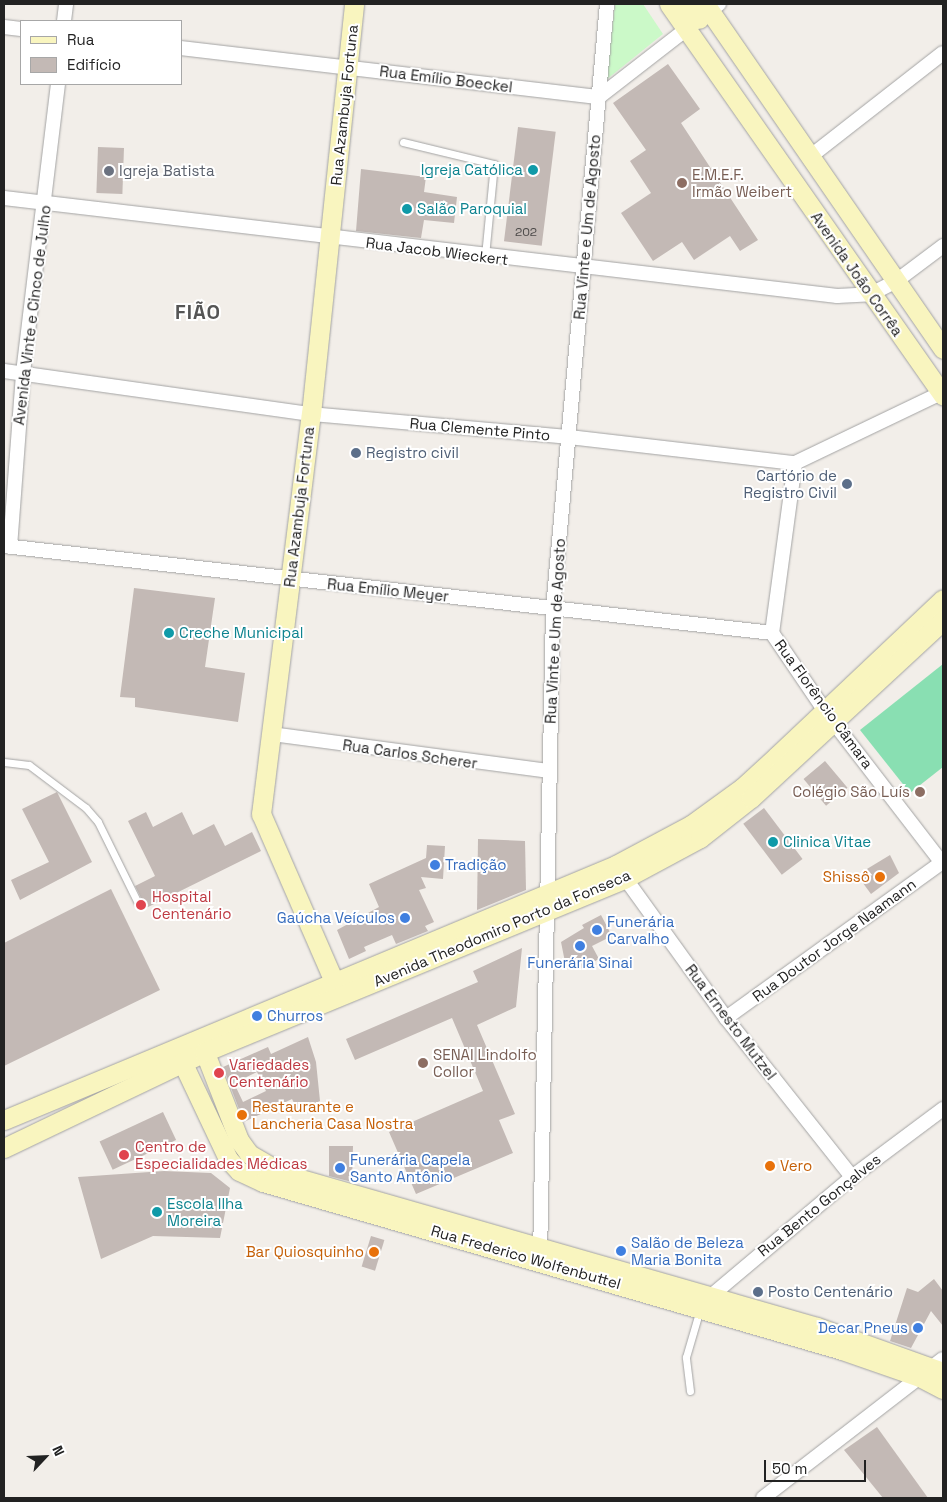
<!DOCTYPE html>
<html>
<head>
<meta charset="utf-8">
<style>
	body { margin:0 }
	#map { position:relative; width:947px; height:1502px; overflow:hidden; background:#f2eee9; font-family:"Space Grotesk",sans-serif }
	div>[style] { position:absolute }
	.park>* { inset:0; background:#cbf9c8 }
	.pitch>* { inset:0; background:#89dfb2 }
	.building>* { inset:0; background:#c3b9b5; transform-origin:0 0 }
	.roads { filter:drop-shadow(0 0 1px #a3a3a3) drop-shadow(0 0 1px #a3a3a3) }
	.lane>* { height:7px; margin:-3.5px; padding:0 3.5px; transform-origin:3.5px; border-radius:3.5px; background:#fff }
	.street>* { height:14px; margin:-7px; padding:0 7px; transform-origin:7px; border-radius:7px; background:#fff }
	.secondary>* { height:19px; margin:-9.5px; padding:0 9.5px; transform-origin:9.5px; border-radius:9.5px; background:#f9f5bf }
	.dots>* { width:14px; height:14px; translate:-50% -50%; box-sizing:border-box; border:2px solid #fff; border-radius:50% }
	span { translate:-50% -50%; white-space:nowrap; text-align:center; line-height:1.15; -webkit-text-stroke:4px #fff; paint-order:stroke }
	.number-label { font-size:12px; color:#4a4847 }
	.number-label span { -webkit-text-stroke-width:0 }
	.street-label { font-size:15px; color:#222 }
	.culture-label { font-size:15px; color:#0d838f }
	.right { translate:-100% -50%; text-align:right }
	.left { translate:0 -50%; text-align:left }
	.worship-label { font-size:15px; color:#5b616d }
	.education-label { font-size:15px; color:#785e54 }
	.service-label { font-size:15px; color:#4e5e75 }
	.shop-label { font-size:15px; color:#366cbe }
	.food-label { font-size:15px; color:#c56008 }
	.health-label { font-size:15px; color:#be3a42 }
	.district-label { font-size:20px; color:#555; font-weight:700; letter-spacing:1px }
	.frame { position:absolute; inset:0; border:5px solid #222; pointer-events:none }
	.legend { position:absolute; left:20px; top:20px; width:162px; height:65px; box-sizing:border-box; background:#fff; border:1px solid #a7a7a7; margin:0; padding:6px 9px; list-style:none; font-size:15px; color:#222 }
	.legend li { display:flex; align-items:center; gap:10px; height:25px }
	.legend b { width:25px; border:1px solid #a7a7a7 }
	.north { position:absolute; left:20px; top:1432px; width:50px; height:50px; -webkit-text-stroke:4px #fff; paint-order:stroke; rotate:65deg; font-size:14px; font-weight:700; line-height:20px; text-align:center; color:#222 }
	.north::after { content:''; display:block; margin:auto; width:18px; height:22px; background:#222; clip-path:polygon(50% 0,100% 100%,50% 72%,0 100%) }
	.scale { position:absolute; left:764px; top:1460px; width:102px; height:22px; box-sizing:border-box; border:2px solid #222; border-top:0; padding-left:6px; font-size:15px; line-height:18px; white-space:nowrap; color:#222; -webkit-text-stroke:4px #fff; paint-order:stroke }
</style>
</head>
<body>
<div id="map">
	<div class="park">
		<i style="clip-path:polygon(615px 4px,643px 4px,663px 34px,606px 80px)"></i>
	</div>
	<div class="pitch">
		<i style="clip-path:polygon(943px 664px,943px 767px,910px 793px,860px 730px)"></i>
	</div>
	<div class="building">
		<i style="clip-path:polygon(668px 64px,700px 109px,681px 123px,758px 240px,740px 251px,730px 236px,694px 260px,682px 242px,653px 261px,621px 213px,651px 193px,630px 161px,646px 150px,613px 103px)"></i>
		<i style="left:518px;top:127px;width:38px;height:115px;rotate:7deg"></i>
		<i style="left:98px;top:147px;width:26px;height:46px;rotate:2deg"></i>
		<i style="clip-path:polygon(361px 169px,426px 177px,424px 192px,457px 197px,454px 223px,424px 220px,421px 238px,356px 231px)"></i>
		<i style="clip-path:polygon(134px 588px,215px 598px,205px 667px,245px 673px,238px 722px,135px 707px,135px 698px,120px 697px)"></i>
		<i style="left:825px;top:761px;width:35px;height:28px;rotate:50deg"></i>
		<i style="clip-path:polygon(57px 792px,92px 862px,20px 900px,11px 880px,49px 862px,22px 809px)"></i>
		<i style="left:764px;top:808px;width:64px;height:26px;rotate:53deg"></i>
		<i style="clip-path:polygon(146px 812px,153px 827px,182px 812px,193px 835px,214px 824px,225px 846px,252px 832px,261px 851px,146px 908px,135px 886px,155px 876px,128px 821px)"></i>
		<i style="clip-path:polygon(478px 839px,525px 841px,526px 890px,477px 910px)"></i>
		<i style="clip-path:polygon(427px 845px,445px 846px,443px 879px,421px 877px,426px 888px,419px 890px,434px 922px,425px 926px,428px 931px,396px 944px,392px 935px,364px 947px,366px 951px,349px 959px,337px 930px,379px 907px,369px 884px,426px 858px)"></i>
		<i style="clip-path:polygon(890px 855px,899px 873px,871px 894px,857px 875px)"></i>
		<i style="clip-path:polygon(111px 889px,160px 990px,4px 1066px,4px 943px)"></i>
		<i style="clip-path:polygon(601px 915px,612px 936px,592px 946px,599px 959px,580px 969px,577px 962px,566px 967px,561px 942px,584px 928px,582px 925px)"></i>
		<i style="clip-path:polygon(522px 948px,516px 1007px,477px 1025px,515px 1114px,499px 1120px,513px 1153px,416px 1194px,389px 1132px,483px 1091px,452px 1018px,355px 1060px,346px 1039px,478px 982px,473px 971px)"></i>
		<i style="clip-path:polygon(evenodd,308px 1037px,316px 1062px,320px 1101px,298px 1111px,292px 1099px,244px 1122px,223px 1067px,268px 1047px,271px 1054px,308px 1037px,257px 1072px,266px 1091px,243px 1102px,234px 1083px,257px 1072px)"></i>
		<i style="left:163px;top:1112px;width:31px;height:70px;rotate:65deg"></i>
		<i style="clip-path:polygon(329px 1146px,353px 1146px,352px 1182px,329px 1176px)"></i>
		<i style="clip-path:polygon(164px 1171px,211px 1173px,230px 1188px,220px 1238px,153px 1236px,101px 1259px,78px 1177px)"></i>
		<i style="left:371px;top:1236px;width:14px;height:32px;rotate:17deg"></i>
		<i style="clip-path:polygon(934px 1279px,943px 1291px,943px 1326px,931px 1311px,911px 1348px,890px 1341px,907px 1288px,918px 1292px)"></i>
		<i style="clip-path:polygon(877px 1427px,928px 1498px,883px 1498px,844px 1450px)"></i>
	</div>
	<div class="roads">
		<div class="lane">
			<i style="left:403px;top:142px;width:94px;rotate:13.6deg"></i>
			<i style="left:494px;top:164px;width:92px;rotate:95.6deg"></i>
			<i style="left:4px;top:762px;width:25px;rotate:7deg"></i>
			<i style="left:29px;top:765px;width:71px;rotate:37deg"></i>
			<i style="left:86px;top:808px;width:18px;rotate:49deg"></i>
			<i style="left:98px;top:822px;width:90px;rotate:63.7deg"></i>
			<i style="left:690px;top:1391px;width:34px;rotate:-97deg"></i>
			<i style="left:686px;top:1357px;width:50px;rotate:-73.7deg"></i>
		</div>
		<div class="street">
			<i style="left:64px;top:21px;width:17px;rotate:-83deg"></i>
			<i style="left:4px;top:27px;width:17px;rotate:7deg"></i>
			<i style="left:181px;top:48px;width:421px;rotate:6.7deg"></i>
			<i style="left:599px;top:97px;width:152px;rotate:-37.8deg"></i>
			<i style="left:811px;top:156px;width:167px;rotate:-38deg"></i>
			<i style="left:4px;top:198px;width:839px;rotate:6.71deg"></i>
			<i style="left:837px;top:296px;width:34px;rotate:-3deg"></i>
			<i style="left:871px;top:294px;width:27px;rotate:-27deg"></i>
			<i style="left:895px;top:282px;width:60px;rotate:-36.9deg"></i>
			<i style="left:4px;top:371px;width:310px;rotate:8deg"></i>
			<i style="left:311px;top:414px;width:259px;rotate:5.1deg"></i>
			<i style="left:569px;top:437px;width:227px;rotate:6.6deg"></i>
			<i style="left:795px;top:463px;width:162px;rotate:-25.6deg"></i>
			<i style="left:795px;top:463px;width:172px;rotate:97.7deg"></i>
			<i style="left:772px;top:633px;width:94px;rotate:55.8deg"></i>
			<i style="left:825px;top:711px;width:193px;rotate:52.4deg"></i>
			<i style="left:4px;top:546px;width:773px;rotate:6.46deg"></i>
			<i style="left:10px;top:547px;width:174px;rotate:-85.7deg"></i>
			<i style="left:23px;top:373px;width:291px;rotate:-83.1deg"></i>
			<i style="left:272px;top:734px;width:279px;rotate:7.6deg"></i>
			<i style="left:620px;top:871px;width:181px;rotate:54.2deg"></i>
			<i style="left:726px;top:1018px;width:203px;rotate:51.6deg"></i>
			<i style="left:726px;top:1018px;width:266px;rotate:-35.8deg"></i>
			<i style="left:540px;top:1257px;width:648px;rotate:-88.85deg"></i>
			<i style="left:553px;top:609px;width:607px;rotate:-84.9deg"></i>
			<i style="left:705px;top:1301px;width:192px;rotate:-40.1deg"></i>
			<i style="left:852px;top:1177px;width:114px;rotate:-36.8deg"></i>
			<i style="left:763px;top:1498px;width:227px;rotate:-37.7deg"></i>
		</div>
		<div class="secondary">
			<i style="left:669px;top:4px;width:478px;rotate:55deg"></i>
			<i style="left:687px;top:4px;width:19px;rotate:51deg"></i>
			<i style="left:705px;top:4px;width:419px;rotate:55.4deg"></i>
			<i style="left:339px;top:993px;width:195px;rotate:-113.5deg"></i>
			<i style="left:261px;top:814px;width:403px;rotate:-82.9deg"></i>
			<i style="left:311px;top:414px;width:412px;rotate:-84deg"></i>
			<i style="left:200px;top:1040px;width:107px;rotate:68.7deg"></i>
			<i style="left:239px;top:1140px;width:17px;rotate:54deg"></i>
			<i style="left:249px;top:1154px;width:39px;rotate:30deg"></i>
			<i style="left:283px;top:1174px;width:555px;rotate:15.99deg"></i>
			<i style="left:817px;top:1327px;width:134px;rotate:19.7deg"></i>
			<i style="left:178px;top:1053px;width:117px;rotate:64.7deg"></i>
			<i style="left:228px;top:1159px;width:16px;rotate:47deg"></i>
			<i style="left:239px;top:1171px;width:26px;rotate:25deg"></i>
			<i style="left:263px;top:1182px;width:603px;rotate:16.18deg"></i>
			<i style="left:842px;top:1350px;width:83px;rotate:19.1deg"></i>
			<i style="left:920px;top:1377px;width:26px;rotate:28deg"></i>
			<i style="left:4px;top:1120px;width:663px;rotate:-22.62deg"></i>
			<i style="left:616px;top:865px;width:85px;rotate:-28.1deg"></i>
			<i style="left:691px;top:825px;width:63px;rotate:-36deg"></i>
			<i style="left:742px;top:788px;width:47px;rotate:-42.4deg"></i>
			<i style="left:777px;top:756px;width:228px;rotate:-43.4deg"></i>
			<i style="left:4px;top:1148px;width:222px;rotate:-25.6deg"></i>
			<i style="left:204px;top:1052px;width:454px;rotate:-22.4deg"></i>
			<i style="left:624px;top:879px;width:86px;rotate:-28.3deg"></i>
			<i style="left:700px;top:838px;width:65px;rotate:-38.1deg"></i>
			<i style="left:751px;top:798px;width:262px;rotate:-42.8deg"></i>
		</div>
	</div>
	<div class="dots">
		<i style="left:533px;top:170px;background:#0f9aa8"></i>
		<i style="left:109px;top:171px;background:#6b7280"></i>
		<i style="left:682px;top:183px;background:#8d6e63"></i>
		<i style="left:407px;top:209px;background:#0f9aa8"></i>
		<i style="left:356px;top:453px;background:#5c6f8a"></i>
		<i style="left:847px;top:484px;background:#5c6f8a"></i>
		<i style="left:169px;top:633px;background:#0f9aa8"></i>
		<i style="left:920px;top:792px;background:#8d6e63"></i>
		<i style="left:773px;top:842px;background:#0f9aa8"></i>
		<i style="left:435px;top:865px;background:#3f7fe0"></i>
		<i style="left:880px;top:877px;background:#e8710a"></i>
		<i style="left:141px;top:905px;background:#e0444e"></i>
		<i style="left:405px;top:918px;background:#3f7fe0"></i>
		<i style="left:597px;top:930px;background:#3f7fe0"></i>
		<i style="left:580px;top:946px;background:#3f7fe0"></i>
		<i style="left:257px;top:1016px;background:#3f7fe0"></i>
		<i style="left:423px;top:1063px;background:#8d6e63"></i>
		<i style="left:219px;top:1073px;background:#e0444e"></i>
		<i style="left:242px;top:1115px;background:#e8710a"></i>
		<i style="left:124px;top:1155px;background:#e0444e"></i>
		<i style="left:770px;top:1166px;background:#e8710a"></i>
		<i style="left:340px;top:1168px;background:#3f7fe0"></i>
		<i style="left:157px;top:1212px;background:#0f9aa8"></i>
		<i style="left:621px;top:1251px;background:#3f7fe0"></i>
		<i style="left:374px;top:1252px;background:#e8710a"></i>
		<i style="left:758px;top:1292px;background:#5c6f8a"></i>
		<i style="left:918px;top:1328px;background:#3f7fe0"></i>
	</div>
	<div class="number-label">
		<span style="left:526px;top:233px">202</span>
	</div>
	<div class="street-label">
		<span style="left:446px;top:79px;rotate:7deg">Rua Emílio Boeckel</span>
		<span style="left:344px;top:105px;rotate:-84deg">Rua Azambuja Fortuna</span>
		<span style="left:587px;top:227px;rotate:-85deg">Rua Vinte e Um de Agosto</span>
		<span style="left:437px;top:251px;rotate:7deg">Rua Jacob Wieckert</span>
		<span style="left:857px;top:274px;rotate:55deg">Avenida João Corrêa</span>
		<span style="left:32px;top:315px;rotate:-83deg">Avenida Vinte e Cinco de Julho</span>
		<span style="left:480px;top:429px;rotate:5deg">Rua Clemente Pinto</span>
		<span style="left:299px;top:507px;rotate:-83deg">Rua Azambuja Fortuna</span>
		<span style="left:388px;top:590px;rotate:6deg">Rua Emílio Meyer</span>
		<span style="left:555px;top:631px;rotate:-87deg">Rua Vinte e Um de Agosto</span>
		<span style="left:824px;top:704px;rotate:54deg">Rua Florêncio Câmara</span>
		<span style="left:410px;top:754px;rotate:8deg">Rua Carlos Scherer</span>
		<span style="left:502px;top:928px;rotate:-23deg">Avenida Theodomiro Porto da Fonseca</span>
		<span style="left:834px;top:940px;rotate:-36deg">Rua Doutor Jorge Naamann</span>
		<span style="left:731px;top:1022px;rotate:53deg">Rua Ernesto Mutzel</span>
		<span style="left:819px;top:1205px;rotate:-39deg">Rua Bento Gonçalves</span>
		<span style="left:526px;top:1257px;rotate:16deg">Rua Frederico Wolfenbuttel</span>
	</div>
	<div class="culture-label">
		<span class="right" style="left:523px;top:170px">Igreja Católica</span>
		<span class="left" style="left:417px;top:209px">Salão Paroquial</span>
		<span class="left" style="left:179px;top:633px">Creche Municipal</span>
		<span class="left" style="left:783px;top:842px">Clinica Vitae</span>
		<span class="left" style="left:167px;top:1212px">Escola Ilha<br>Moreira</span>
	</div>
	<div class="worship-label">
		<span class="left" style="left:119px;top:171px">Igreja Batista</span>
	</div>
	<div class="education-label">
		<span class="left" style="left:692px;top:183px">E.M.E.F.<br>Irmão Weibert</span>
		<span class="right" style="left:910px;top:792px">Colégio São Luís</span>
		<span class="left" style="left:433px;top:1063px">SENAI Lindolfo<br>Collor</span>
	</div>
	<div class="service-label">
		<span class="left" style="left:366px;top:453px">Registro civil</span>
		<span class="right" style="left:837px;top:484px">Cartório de<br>Registro Civil</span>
		<span class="left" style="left:768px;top:1292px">Posto Centenário</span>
	</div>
	<div class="shop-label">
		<span class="left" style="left:445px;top:865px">Tradição</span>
		<span class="right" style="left:395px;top:918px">Gaúcha Veículos</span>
		<span class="left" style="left:607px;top:930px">Funerária<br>Carvalho</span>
		<span style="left:580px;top:963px">Funerária Sinai</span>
		<span class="left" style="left:267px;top:1016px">Churros</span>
		<span class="left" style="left:350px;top:1168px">Funerária Capela<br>Santo Antônio</span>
		<span class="left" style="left:631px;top:1251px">Salão de Beleza<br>Maria Bonita</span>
		<span class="right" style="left:908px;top:1328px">Decar Pneus</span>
	</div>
	<div class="food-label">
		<span class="right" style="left:870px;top:877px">Shissô</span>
		<span class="left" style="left:252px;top:1115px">Restaurante e<br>Lancheria Casa Nostra</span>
		<span class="left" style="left:780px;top:1166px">Vero</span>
		<span class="right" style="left:364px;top:1252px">Bar Quiosquinho</span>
	</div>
	<div class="health-label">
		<span class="left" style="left:152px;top:905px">Hospital<br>Centenário</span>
		<span class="left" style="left:229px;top:1073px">Variedades<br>Centenário</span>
		<span class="left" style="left:135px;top:1155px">Centro de<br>Especialidades Médicas</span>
	</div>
	<div class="district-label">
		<span style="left:198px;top:312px">FIÃO</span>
	</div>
	<div class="frame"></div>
	<ul class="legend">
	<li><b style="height:6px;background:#f9f5bf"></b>Rua</li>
	<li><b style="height:14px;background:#c3b9b5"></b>Edifício</li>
	</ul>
	<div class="north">N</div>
	<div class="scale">50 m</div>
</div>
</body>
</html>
